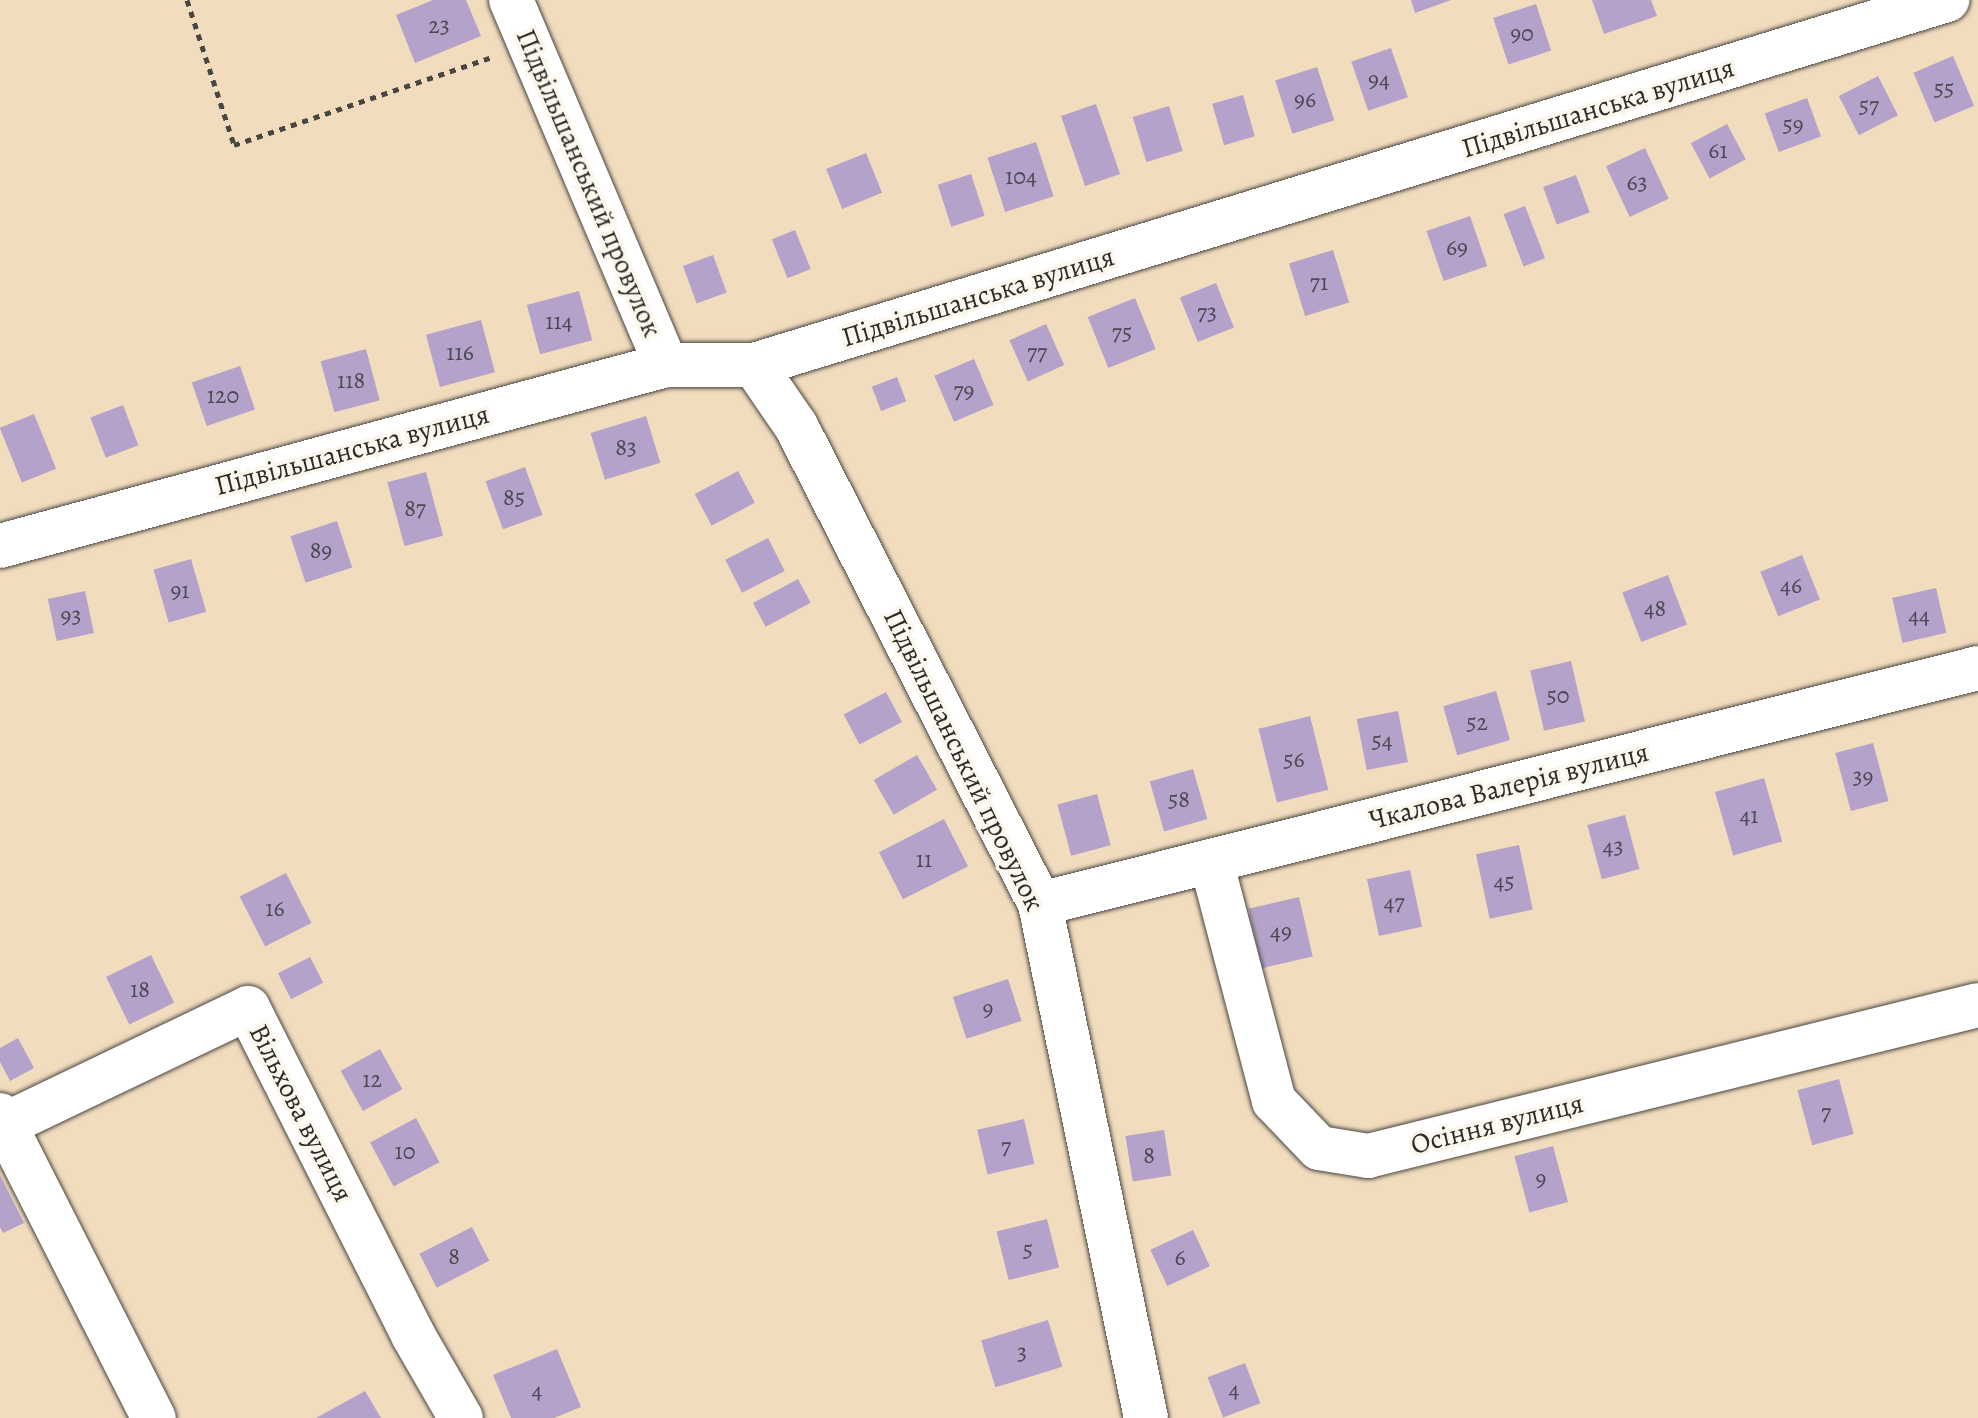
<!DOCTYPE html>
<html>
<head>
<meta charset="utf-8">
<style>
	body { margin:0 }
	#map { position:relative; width:1978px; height:1418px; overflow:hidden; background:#f2dcbe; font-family:Alegreya,serif }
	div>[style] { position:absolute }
	.building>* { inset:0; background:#b4a2cb; transform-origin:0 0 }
	.path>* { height:5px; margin-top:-2.5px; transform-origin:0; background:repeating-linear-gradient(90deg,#494641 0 6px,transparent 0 12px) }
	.roads { filter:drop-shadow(0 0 2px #494641) drop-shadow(0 0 2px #494641) }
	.minor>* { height:44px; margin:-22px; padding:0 22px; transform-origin:22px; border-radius:22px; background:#fff }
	span { translate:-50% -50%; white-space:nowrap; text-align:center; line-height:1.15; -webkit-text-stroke:7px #fbf7ec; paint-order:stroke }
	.number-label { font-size:24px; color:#4d4953 }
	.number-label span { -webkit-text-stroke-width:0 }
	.street-label { font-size:28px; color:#2b2b2b }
</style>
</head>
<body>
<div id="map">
	<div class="building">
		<i style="clip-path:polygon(433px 0,466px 0,481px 36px,415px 63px,396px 15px)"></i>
		<i style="clip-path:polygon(1411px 0,1451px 0,1415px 13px)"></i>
		<i style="clip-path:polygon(1592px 0,1651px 0,1657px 16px,1604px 34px)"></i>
		<i style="left:1536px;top:4px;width:49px;height:45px;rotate:72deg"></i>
		<i style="left:1391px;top:48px;width:52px;height:42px;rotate:71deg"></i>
		<i style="left:1953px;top:56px;width:54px;height:43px;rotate:67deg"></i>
		<i style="left:1317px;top:67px;width:56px;height:44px;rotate:72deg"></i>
		<i style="left:1878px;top:76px;width:44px;height:44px;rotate:63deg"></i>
		<i style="left:1243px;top:95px;width:43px;height:32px;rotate:74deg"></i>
		<i style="left:1807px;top:98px;width:41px;height:45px;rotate:70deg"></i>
		<i style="left:1096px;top:104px;width:74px;height:37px;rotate:71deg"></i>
		<i style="left:1169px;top:106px;width:47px;height:38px;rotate:73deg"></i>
		<i style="left:1727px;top:124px;width:40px;height:41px;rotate:62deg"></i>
		<i style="left:1036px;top:142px;width:57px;height:51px;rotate:72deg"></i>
		<i style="left:1645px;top:148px;width:56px;height:43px;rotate:65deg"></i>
		<i style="left:866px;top:153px;width:43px;height:43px;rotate:68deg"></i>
		<i style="left:971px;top:174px;width:44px;height:35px;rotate:72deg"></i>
		<i style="left:1576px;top:175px;width:40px;height:35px;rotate:70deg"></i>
		<i style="left:1525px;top:206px;width:56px;height:23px;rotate:69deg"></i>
		<i style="left:1470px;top:216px;width:53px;height:46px;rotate:71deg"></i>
		<i style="left:795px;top:230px;width:42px;height:25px;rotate:68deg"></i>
		<i style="left:1333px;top:250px;width:55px;height:46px;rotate:73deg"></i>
		<i style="left:713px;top:255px;width:40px;height:32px;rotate:70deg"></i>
		<i style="left:1216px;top:283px;width:48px;height:39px;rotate:68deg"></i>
		<i style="left:579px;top:291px;width:51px;height:54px;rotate:75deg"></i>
		<i style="left:1135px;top:298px;width:55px;height:51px;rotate:68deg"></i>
		<i style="left:481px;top:320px;width:54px;height:57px;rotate:75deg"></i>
		<i style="left:1046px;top:324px;width:45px;height:40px;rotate:66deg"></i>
		<i style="left:366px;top:349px;width:53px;height:47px;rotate:75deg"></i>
		<i style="left:974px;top:359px;width:50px;height:43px;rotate:67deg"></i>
		<i style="left:240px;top:366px;width:46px;height:51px;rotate:71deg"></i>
		<i style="left:897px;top:377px;width:26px;height:27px;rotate:69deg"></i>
		<i style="left:123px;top:405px;width:43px;height:35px;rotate:69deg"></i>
		<i style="left:34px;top:414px;width:59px;height:37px;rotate:68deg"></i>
		<i style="left:646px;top:416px;width:49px;height:58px;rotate:73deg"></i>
		<i style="left:525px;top:467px;width:51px;height:42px;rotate:70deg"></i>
		<i style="left:738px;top:471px;width:36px;height:49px;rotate:62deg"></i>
		<i style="left:426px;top:472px;width:66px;height:40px;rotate:75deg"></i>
		<i style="left:337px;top:521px;width:49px;height:49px;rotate:72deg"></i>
		<i style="left:768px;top:538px;width:37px;height:48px;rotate:63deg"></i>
		<i style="left:1802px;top:555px;width:48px;height:45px;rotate:68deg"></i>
		<i style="left:191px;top:559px;width:55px;height:39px;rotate:74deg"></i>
		<i style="left:1668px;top:575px;width:53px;height:49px;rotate:69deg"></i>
		<i style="left:798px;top:579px;width:27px;height:51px;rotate:62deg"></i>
		<i style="left:1936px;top:588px;width:46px;height:45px;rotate:77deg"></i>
		<i style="left:85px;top:591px;width:43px;height:38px;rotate:78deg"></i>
		<i style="left:1571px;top:661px;width:62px;height:42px;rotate:77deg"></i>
		<i style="left:1496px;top:691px;width:51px;height:55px;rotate:74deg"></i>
		<i style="left:886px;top:692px;width:34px;height:48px;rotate:62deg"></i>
		<i style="left:1398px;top:711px;width:52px;height:42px;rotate:79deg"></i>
		<i style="left:1310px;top:716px;width:76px;height:53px;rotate:76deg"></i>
		<i style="left:1873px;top:743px;width:60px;height:39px;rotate:75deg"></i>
		<i style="left:917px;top:755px;width:40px;height:50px;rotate:60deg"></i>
		<i style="left:1193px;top:769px;width:52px;height:45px;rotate:74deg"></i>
		<i style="left:1764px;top:778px;width:66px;height:51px;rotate:74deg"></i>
		<i style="left:1097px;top:794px;width:53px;height:41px;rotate:75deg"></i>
		<i style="left:1625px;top:815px;width:56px;height:39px;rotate:75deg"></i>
		<i style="left:944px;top:819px;width:53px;height:73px;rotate:63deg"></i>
		<i style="left:1519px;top:845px;width:66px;height:44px;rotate:78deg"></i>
		<i style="left:1410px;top:870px;width:58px;height:44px;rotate:78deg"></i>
		<i style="left:286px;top:873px;width:56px;height:52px;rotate:63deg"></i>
		<i style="left:1299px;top:897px;width:61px;height:52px;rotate:77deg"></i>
		<i style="left:151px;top:955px;width:53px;height:50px;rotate:64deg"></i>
		<i style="left:310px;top:957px;width:29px;height:36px;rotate:63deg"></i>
		<i style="left:1008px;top:979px;width:44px;height:58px;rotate:72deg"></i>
		<i style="clip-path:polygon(18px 1038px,34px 1068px,10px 1081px,0 1062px,0 1048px)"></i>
		<i style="left:380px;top:1049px;width:46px;height:45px;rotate:61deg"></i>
		<i style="left:1839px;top:1079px;width:57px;height:43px;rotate:75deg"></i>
		<i style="left:416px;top:1118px;width:50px;height:52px;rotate:62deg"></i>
		<i style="left:1024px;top:1119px;width:46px;height:48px;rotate:77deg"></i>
		<i style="left:1164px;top:1130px;width:46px;height:39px;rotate:81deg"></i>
		<i style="left:1553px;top:1146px;width:58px;height:40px;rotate:75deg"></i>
		<i style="clip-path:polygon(0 1175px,24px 1223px,3px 1233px,0 1227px)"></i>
		<i style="left:1047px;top:1219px;width:50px;height:52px;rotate:76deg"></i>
		<i style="left:472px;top:1227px;width:38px;height:59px;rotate:63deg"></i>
		<i style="left:1193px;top:1230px;width:40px;height:47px;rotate:65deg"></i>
		<i style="left:1048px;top:1320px;width:49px;height:70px;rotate:73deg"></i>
		<i style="clip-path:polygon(557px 1349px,581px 1407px,554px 1418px,511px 1418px,493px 1375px)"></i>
		<i style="left:1245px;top:1363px;width:43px;height:40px;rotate:69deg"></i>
		<i style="clip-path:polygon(365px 1391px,381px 1418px,316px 1418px)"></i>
	</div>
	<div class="path">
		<i style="left:187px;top:0;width:152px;rotate:72deg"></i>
		<i style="left:234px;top:145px;width:270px;rotate:-18.8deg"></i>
	</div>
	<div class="roads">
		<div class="minor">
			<i style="left:511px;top:0;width:397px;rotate:67deg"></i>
			<i style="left:754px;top:365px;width:74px;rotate:55.5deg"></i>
			<i style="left:796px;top:426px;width:537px;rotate:62.96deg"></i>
			<i style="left:1040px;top:904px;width:525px;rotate:78.35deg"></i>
			<i style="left:0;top:546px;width:690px;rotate:-15.2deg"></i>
			<i style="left:666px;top:365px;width:88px"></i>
			<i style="left:754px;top:365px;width:1248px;rotate:-17.01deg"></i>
			<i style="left:1211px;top:861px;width:248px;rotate:75.3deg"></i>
			<i style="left:1274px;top:1101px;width:65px;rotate:46.2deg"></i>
			<i style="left:1319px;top:1148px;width:50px;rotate:9.3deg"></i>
			<i style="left:1368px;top:1156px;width:628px;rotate:-13.9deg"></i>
			<i style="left:1040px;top:904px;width:967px;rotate:-14.12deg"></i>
			<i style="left:0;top:1115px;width:340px;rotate:63.1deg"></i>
			<i style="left:0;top:1127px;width:275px;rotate:-25.6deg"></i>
			<i style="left:248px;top:1008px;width:366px;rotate:63.2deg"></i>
			<i style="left:413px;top:1335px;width:96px;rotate:60deg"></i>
		</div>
	</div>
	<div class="number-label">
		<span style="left:439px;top:26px">23</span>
		<span style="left:1522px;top:34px">90</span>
		<span style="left:1379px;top:80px">94</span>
		<span style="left:1944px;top:89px">55</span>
		<span style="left:1305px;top:100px">96</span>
		<span style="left:1869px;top:106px">57</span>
		<span style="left:1793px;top:125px">59</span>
		<span style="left:1718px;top:151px">61</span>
		<span style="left:1021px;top:177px">104</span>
		<span style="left:1637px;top:183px">63</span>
		<span style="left:1457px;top:248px">69</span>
		<span style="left:1319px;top:283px">71</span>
		<span style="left:1207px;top:313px">73</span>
		<span style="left:559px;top:322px">114</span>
		<span style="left:1122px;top:333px">75</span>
		<span style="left:460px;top:353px">116</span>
		<span style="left:1037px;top:353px">77</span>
		<span style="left:351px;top:381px">118</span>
		<span style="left:964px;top:391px">79</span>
		<span style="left:223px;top:396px">120</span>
		<span style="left:626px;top:448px">83</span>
		<span style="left:514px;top:498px">85</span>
		<span style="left:415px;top:509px">87</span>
		<span style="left:321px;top:551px">89</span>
		<span style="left:1791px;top:586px">46</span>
		<span style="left:180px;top:591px">91</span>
		<span style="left:1655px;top:609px">48</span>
		<span style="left:71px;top:616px">93</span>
		<span style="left:1919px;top:616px">44</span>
		<span style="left:1558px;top:696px">50</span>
		<span style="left:1477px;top:723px">52</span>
		<span style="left:1382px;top:741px">54</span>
		<span style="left:1294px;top:760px">56</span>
		<span style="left:1863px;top:777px">39</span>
		<span style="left:1179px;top:800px">58</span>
		<span style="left:1749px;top:816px">41</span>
		<span style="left:1613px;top:847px">43</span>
		<span style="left:924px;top:860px">11</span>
		<span style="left:1504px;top:882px">45</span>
		<span style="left:1394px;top:903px">47</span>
		<span style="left:275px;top:909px">16</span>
		<span style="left:1281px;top:932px">49</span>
		<span style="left:140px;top:990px">18</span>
		<span style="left:988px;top:1009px">9</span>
		<span style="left:372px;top:1080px">12</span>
		<span style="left:1826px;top:1113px">7</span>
		<span style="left:1006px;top:1147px">7</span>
		<span style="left:405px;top:1152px">10</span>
		<span style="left:1149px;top:1156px">8</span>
		<span style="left:1541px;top:1179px">9</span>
		<span style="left:1028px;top:1250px">5</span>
		<span style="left:454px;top:1257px">8</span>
		<span style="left:1180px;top:1258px">6</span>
		<span style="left:1022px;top:1353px">3</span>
		<span style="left:1234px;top:1390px">4</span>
		<span style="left:537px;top:1391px">4</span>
	</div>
	<div class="street-label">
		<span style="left:1598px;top:108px;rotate:-17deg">Підвільшанська вулиця</span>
		<span style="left:589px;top:183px;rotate:67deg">Підвільшанський провулок</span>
		<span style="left:978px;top:297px;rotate:-17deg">Підвільшанська вулиця</span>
		<span style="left:352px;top:450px;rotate:-15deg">Підвільшанська вулиця</span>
		<span style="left:964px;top:760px;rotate:64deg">Підвільшанський провулок</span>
		<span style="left:1509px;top:786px;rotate:-14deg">Чкалова Валерія вулиця</span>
		<span style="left:301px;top:1113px;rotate:63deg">Вільхова вулиця</span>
		<span style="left:1497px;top:1124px;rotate:-14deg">Осіння вулиця</span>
	</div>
</div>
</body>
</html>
